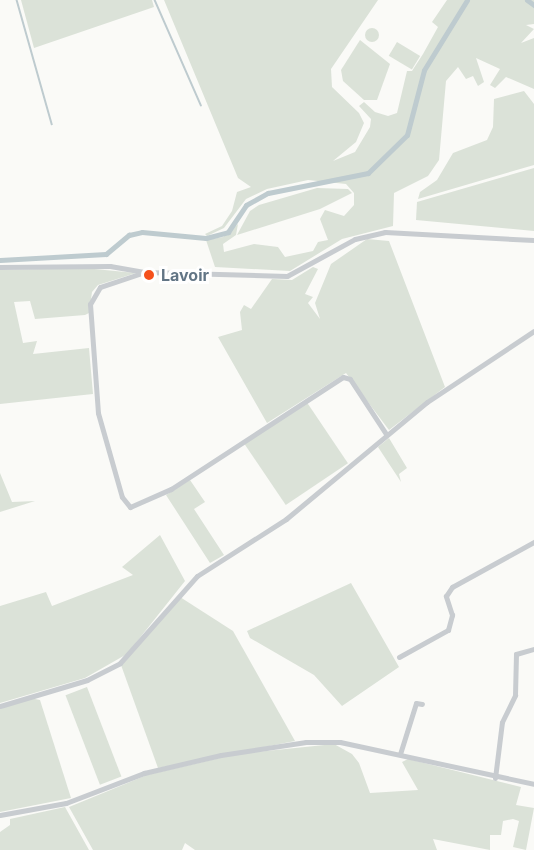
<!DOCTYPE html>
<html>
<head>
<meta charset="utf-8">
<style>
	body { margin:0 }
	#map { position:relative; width:534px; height:850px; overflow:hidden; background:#fafaf7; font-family:Inter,sans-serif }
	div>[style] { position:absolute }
	.green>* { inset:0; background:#dbe2d8; transform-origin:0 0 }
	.round { border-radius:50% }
	.stream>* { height:1.5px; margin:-0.75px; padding:0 0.75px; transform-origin:0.75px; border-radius:0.75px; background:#becbcf }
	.canal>* { height:5px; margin:-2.5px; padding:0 2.5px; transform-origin:2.5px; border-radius:2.5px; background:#becbcf }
	.minor>* { height:5px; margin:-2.5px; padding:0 2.5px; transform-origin:2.5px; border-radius:2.5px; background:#c8ccd0 }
	.dots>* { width:16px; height:16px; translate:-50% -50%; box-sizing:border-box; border:3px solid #fff; border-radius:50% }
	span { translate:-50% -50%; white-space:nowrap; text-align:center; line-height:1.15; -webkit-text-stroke:6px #fff; paint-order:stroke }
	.poi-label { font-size:16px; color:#627585; font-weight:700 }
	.left { translate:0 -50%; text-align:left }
</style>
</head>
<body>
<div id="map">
	<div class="green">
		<i style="clip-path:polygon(21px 0,152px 0,154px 7px,34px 48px)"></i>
		<i style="clip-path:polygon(164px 0,378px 0,331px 69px,332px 87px,359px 113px,364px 123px,356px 142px,333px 161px,355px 152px,370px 127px,371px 119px,359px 106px,364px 102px,375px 112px,388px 116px,397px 113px,407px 71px,412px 71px,423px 54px,438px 27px,432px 22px,447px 0,534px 0,534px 24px,526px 25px,534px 29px,521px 43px,534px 38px,534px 89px,506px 77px,495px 88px,490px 85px,500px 69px,476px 58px,484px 82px,478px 86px,473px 76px,466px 79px,458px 67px,446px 81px,439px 160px,428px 176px,394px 193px,393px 226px,342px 239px,290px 271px,215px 267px,206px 240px,223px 237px,238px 224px,236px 235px,223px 244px,224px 252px,254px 244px,278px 247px,285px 257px,313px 251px,318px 242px,328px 240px,320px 219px,325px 210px,344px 216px,354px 205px,354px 193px,346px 184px,308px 180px,267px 189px,246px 199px,224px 228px,207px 236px,205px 234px,222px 226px,232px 211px,237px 192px,251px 187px,238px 178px)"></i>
		<i class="round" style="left:365px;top:28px;width:14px;height:14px"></i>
		<i style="clip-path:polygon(360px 40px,390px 64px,377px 100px,364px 100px,343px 81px,341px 70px)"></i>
		<i style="left:397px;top:42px;width:27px;height:16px;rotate:31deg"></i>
		<i style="clip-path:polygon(524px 91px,534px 104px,534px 165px,418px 199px,420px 192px,437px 180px,453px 153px,487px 140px,493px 127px,494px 99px)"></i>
		<i style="clip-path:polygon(534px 168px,534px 231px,416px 220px,417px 202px)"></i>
		<i style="clip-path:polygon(317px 188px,348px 189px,352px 193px,320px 209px,237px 235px,250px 211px,259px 205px)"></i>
		<i style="clip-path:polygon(367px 239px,389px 241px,445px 387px,389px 430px,346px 373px,267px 423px,218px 337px,242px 330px,240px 312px,244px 305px,251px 309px,272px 279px,292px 280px,313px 267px,318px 269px,305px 294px,313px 297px,308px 303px,320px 319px,315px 303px,331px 264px)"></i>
		<i style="clip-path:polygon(84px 268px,136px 273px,98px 285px,92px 292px,89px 313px,85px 315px,35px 319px,30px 301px,14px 302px,23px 343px,37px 341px,33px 354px,89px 348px,93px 394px,0 404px,0 270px)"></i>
		<i style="left:306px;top:401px;width:75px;height:75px;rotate:56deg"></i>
		<i style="clip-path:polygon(389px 438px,407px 468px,399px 474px,401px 482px,378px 447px)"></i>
		<i style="clip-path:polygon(0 473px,12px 502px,35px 501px,0 512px)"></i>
		<i style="clip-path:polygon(190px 480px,205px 502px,194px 509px,224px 555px,210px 563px,166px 495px)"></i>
		<i style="clip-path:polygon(160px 535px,185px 581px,127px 654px,85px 678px,0 703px,0 606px,46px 592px,52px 606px,133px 575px,122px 567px)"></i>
		<i style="clip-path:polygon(351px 583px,399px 667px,342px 706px,314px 675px,250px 638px,247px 631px)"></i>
		<i style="clip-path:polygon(180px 597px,233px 631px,295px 741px,158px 768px,121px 665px)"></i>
		<i style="left:87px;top:687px;width:96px;height:23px;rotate:69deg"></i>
		<i style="clip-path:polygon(30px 698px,40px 700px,71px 798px,0 812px,0 709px)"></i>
		<i style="clip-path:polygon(334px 744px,352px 754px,359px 763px,370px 793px,418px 790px,402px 762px,408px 759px,521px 787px,516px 805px,534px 808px,526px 850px,513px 847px,519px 821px,513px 819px,503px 821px,501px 835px,490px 835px,490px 850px,433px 839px,437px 850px,195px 850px,185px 843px,182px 850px,93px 850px,69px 807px,147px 775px,237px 754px)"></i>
		<i style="clip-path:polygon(65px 807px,89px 850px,0 850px,0 832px,10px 825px,10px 819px)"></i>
	</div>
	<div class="stream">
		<i style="left:17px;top:0;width:129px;rotate:74.2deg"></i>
		<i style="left:155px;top:0;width:115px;rotate:66.3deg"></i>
	</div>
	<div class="canal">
		<i style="left:527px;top:0;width:9px;rotate:36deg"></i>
		<i style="left:0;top:260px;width:106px;rotate:-3.2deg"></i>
		<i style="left:106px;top:254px;width:30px;rotate:-40deg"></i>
		<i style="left:129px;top:235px;width:13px;rotate:-13deg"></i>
		<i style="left:142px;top:232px;width:64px;rotate:5.4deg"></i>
		<i style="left:206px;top:238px;width:23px;rotate:-15deg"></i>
		<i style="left:228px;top:232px;width:32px;rotate:-56deg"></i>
		<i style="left:246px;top:205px;width:25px;rotate:-29deg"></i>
		<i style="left:268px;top:193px;width:102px;rotate:-11.3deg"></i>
		<i style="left:368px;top:173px;width:54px;rotate:-44.3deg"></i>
		<i style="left:407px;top:135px;width:67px;rotate:-75.3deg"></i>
		<i style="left:424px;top:70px;width:82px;rotate:-58.4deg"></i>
	</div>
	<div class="minor">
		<i style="left:0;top:267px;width:110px;rotate:-0.5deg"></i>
		<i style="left:110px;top:266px;width:36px;rotate:10deg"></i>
		<i style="left:145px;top:272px;width:142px;rotate:1.6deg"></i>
		<i style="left:287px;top:276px;width:77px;rotate:-28.6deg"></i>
		<i style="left:355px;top:239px;width:31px;rotate:-13deg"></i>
		<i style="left:385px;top:232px;width:149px;rotate:3.1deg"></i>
		<i style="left:145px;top:272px;width:47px;rotate:161.6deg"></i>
		<i style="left:100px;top:287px;width:20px;rotate:120deg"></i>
		<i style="left:90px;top:304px;width:109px;rotate:85.8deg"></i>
		<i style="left:98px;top:413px;width:87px;rotate:74.1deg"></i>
		<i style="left:122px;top:497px;width:13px;rotate:51deg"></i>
		<i style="left:130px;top:507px;width:45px;rotate:-23.7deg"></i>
		<i style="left:171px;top:489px;width:205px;rotate:-33.1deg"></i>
		<i style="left:343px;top:377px;width:7px;rotate:16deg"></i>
		<i style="left:350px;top:379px;width:66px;rotate:56.8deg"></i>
		<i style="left:399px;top:657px;width:56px;rotate:-28.9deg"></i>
		<i style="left:448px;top:630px;width:16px;rotate:-75deg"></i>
		<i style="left:452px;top:615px;width:20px;rotate:-108deg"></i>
		<i style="left:446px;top:596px;width:11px;rotate:-56deg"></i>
		<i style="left:452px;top:587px;width:94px;rotate:-28.8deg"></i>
		<i style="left:0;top:706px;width:91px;rotate:-16.6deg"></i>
		<i style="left:87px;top:680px;width:37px;rotate:-27deg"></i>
		<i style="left:120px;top:663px;width:116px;rotate:-48.5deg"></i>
		<i style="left:197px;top:576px;width:106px;rotate:-32.6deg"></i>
		<i style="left:286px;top:519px;width:183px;rotate:-39.7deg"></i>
		<i style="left:427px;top:402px;width:128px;rotate:-33.6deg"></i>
		<i style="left:400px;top:754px;width:53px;rotate:-72.6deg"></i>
		<i style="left:416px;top:703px;width:6px;rotate:9deg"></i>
		<i style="left:495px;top:778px;width:56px;rotate:-82.9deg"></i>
		<i style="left:502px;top:722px;width:30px;rotate:-64deg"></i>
		<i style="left:515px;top:695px;width:41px;rotate:-88.6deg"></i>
		<i style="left:516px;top:654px;width:19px;rotate:-16deg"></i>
		<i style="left:0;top:815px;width:67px;rotate:-10.3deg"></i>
		<i style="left:66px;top:803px;width:84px;rotate:-21deg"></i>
		<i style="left:144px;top:773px;width:79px;rotate:-13.2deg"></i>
		<i style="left:221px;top:755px;width:86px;rotate:-8.7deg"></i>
		<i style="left:306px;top:742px;width:34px"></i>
		<i style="left:340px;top:742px;width:198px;rotate:12.2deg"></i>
	</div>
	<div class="dots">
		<i style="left:149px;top:275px;background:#f5511c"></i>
	</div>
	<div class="poi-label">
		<span class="left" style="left:161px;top:275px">Lavoir</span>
	</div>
</div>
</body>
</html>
